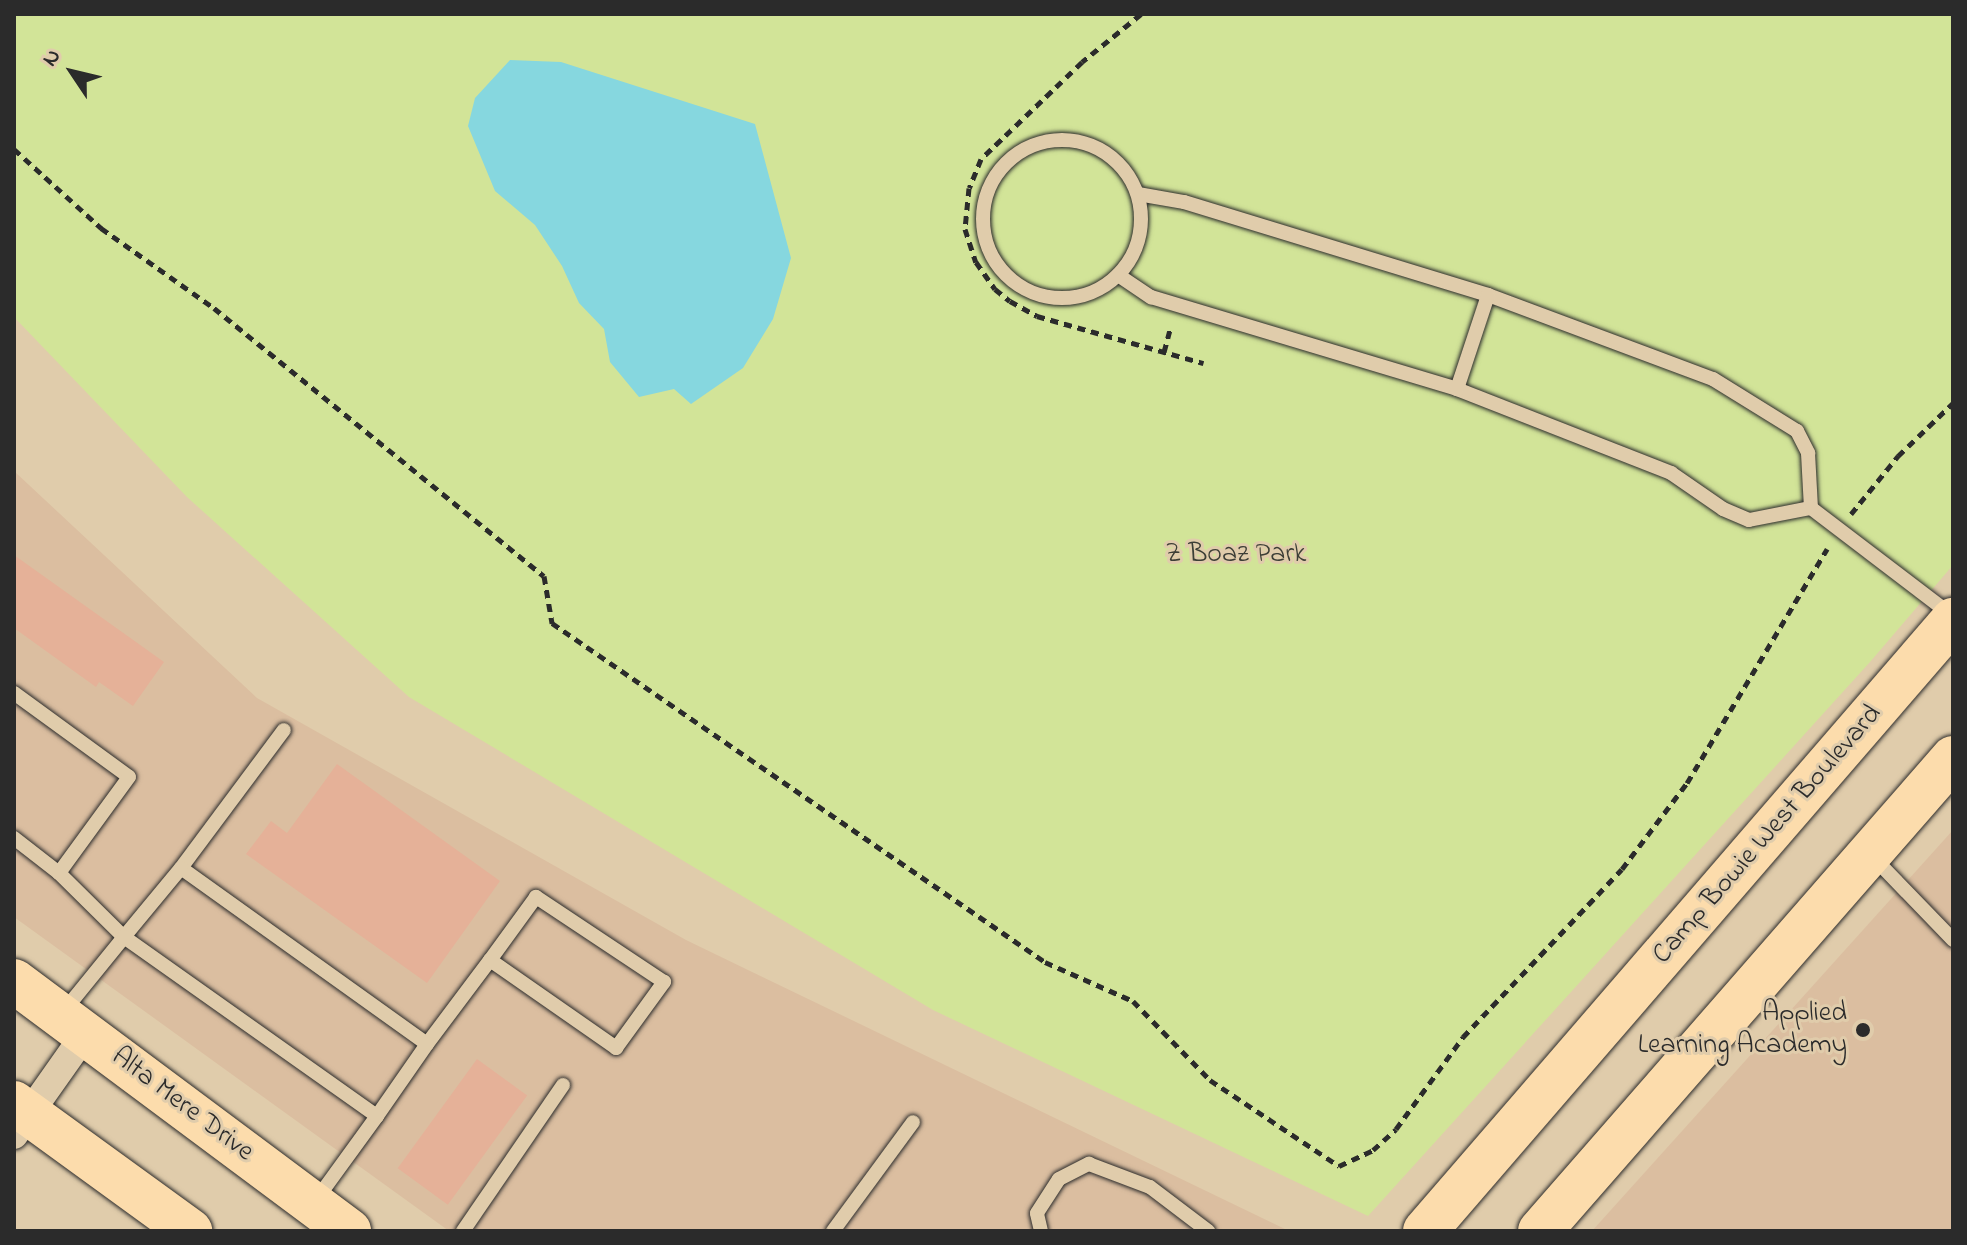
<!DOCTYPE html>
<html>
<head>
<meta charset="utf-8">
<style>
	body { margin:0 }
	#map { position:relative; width:1967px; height:1245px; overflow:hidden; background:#e0ccab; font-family:"Indie Flower",sans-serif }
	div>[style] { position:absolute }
	.built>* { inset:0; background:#dbbea0 }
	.green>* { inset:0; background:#d2e498 }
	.water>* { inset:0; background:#86d7df }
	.building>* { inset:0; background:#e5b198; transform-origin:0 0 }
	.path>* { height:5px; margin-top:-2.5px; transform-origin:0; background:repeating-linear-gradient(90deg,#2b2b2b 0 8px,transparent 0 14px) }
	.roads { filter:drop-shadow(0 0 2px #2b2b2b) drop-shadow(0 0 2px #2b2b2b) }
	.service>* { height:14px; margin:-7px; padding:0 7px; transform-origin:7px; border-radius:7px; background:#e0ccab }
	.service>.ring { margin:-7px; padding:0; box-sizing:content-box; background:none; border:14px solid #e0ccab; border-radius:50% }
	.minor>* { height:28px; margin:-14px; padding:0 14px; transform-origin:14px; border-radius:14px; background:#e0ccab }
	.primary>* { height:44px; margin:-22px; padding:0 22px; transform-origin:22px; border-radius:22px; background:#fcdcac }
	.dots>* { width:22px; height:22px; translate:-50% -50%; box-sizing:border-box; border:4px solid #e0ccab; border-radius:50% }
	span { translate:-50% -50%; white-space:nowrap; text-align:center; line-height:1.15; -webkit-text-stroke:6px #e0ccab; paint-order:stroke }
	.park-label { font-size:28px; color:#3c3e36 }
	.street-label { font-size:28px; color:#2b2b2b }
	.poi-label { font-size:28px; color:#2b2b2b }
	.right { translate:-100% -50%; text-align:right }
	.frame { position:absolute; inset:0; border:16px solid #2b2b2b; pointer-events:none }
	.north { position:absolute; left:32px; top:32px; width:80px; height:80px; -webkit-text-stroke:6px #e0ccab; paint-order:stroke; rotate:305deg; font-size:22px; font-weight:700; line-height:32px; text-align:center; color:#2b2b2b }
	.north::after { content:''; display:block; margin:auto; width:28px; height:36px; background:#2b2b2b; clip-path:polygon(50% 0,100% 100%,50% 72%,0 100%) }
</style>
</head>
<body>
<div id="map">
	<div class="built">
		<i style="clip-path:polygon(14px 471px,257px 698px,686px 940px,1289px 1231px,449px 1231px,14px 917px)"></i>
		<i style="clip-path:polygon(1953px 830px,1953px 1231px,1592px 1231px)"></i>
	</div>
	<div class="green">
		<i style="clip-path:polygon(14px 14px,1953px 14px,1953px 565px,1870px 662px,1368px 1216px,933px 1010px,409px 697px,187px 497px,14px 317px)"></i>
	</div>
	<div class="water">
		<i style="clip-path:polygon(510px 60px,561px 62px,755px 124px,791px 258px,773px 319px,743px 368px,691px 404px,674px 389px,639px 397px,610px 362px,604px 329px,579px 303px,562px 266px,535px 225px,495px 191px,468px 126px,475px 98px)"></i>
	</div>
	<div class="building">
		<i style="clip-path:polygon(14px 555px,164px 662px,133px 706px,99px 682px,96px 687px,14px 628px)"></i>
		<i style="clip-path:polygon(337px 764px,500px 881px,427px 983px,246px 854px,271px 821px,287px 833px)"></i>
		<i style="left:477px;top:1059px;width:62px;height:135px;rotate:36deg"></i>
	</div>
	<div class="path">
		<i style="left:1141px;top:14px;width:76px;rotate:140.9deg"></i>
		<i style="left:1082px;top:62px;width:140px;rotate:136.2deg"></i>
		<i style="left:981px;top:159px;width:31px;rotate:112deg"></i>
		<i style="left:969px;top:188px;width:41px;rotate:95.6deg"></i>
		<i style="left:965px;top:229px;width:35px;rotate:72deg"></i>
		<i style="left:976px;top:262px;width:33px;rotate:55deg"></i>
		<i style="left:995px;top:289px;width:19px;rotate:39deg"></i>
		<i style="left:1010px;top:301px;width:31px;rotate:29deg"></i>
		<i style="left:1037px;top:316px;width:173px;rotate:15.8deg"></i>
		<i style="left:14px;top:149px;width:118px;rotate:42.2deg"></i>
		<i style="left:101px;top:228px;width:138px;rotate:35.3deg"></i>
		<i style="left:214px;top:308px;width:425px;rotate:39.1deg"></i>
		<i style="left:544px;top:576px;width:48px;rotate:80.3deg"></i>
		<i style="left:552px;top:623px;width:598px;rotate:34.51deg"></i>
		<i style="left:1045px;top:962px;width:96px;rotate:23.9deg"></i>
		<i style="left:1133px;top:1001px;width:110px;rotate:45.7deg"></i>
		<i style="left:1210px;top:1080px;width:155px;rotate:33.7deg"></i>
		<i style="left:1339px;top:1166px;width:38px;rotate:-25deg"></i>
		<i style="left:1373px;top:1150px;width:31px;rotate:-42deg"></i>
		<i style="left:1396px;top:1129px;width:114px;rotate:-53.9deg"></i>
		<i style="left:1463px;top:1037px;width:231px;rotate:-46.6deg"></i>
		<i style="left:1622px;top:869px;width:108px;rotate:-52.9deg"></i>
		<i style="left:1687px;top:783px;width:273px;rotate:-59.1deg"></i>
		<i style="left:1164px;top:352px;width:27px;rotate:-75deg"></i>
		<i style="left:1851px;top:514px;width:75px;rotate:-51deg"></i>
		<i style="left:1898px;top:456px;width:76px;rotate:-43.9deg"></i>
	</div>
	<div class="roads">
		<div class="service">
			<i class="ring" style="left:983px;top:140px;width:144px;height:144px"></i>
			<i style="left:1138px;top:194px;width:47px;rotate:9.9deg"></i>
			<i style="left:1184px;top:202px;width:318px;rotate:17deg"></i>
			<i style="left:1488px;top:295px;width:240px;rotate:20.5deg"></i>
			<i style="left:1713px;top:379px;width:99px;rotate:31.8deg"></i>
			<i style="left:1797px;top:431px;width:25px;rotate:63deg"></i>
			<i style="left:1808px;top:453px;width:55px;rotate:86.9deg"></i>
			<i style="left:1118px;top:275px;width:40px;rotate:34deg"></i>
			<i style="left:1151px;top:297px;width:320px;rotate:16.7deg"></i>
			<i style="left:1457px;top:389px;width:230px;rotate:21.4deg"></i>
			<i style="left:1671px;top:473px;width:63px;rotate:34.7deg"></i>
			<i style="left:1723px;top:509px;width:28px;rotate:23deg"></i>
			<i style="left:1749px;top:520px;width:63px;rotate:-11deg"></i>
			<i style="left:1811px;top:508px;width:178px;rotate:37.3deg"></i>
			<i style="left:1457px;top:389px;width:99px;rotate:-71.7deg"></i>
			<i style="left:14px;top:693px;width:142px;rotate:36.1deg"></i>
			<i style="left:129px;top:777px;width:119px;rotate:126.1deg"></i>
			<i style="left:14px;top:838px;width:57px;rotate:37.9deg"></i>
			<i style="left:59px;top:873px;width:91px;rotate:44.6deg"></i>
			<i style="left:124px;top:937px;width:97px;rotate:129.1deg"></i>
			<i style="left:1872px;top:856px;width:117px;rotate:46deg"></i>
			<i style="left:181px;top:868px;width:172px;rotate:-53.3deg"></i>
			<i style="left:427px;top:1044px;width:105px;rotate:-53.1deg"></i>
			<i style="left:490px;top:960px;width:154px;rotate:34.9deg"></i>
			<i style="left:616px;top:1048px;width:82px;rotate:-54deg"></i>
			<i style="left:664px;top:982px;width:154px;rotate:-146.4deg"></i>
			<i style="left:536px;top:897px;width:78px;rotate:126.1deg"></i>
			<i style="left:316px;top:1200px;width:104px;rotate:-54deg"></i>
			<i style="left:377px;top:1116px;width:88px;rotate:-55.2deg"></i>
			<i style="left:427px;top:1044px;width:302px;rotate:-144.4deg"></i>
			<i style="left:181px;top:868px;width:89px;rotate:129.6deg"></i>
			<i style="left:124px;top:937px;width:310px;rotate:35.3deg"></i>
			<i style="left:463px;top:1231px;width:177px;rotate:-55.6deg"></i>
			<i style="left:833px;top:1231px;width:135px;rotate:-53.7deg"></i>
			<i style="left:1041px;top:1231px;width:18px;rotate:-103deg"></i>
			<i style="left:1037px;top:1213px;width:40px;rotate:-57.1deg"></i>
			<i style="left:1059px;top:1179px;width:34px;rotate:-27deg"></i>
			<i style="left:1089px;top:1164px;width:65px;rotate:20.7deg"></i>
			<i style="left:1150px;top:1187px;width:73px;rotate:37.2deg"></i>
		</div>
		<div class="minor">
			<i style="left:14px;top:1135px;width:125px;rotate:-54.8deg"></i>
		</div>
		<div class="primary">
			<i style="left:14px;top:981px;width:418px;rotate:36.7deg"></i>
			<i style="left:14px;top:1103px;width:218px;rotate:36deg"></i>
			<i style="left:1425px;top:1231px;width:808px;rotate:-49.17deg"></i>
			<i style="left:1540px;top:1231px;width:628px;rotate:-48.87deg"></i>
		</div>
	</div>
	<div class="dots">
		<i style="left:1863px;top:1030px;background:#2b2b2b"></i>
	</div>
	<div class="park-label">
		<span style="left:1236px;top:555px">Z Boaz Park</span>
	</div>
	<div class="street-label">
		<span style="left:1768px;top:835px;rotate:-49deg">Camp Bowie West Boulevard</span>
		<span style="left:182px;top:1105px;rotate:37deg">Alta Mere Drive</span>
	</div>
	<div class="poi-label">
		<span class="right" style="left:1847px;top:1030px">Applied<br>Learning Academy</span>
	</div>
	<div class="frame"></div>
	<div class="north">N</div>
</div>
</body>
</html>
